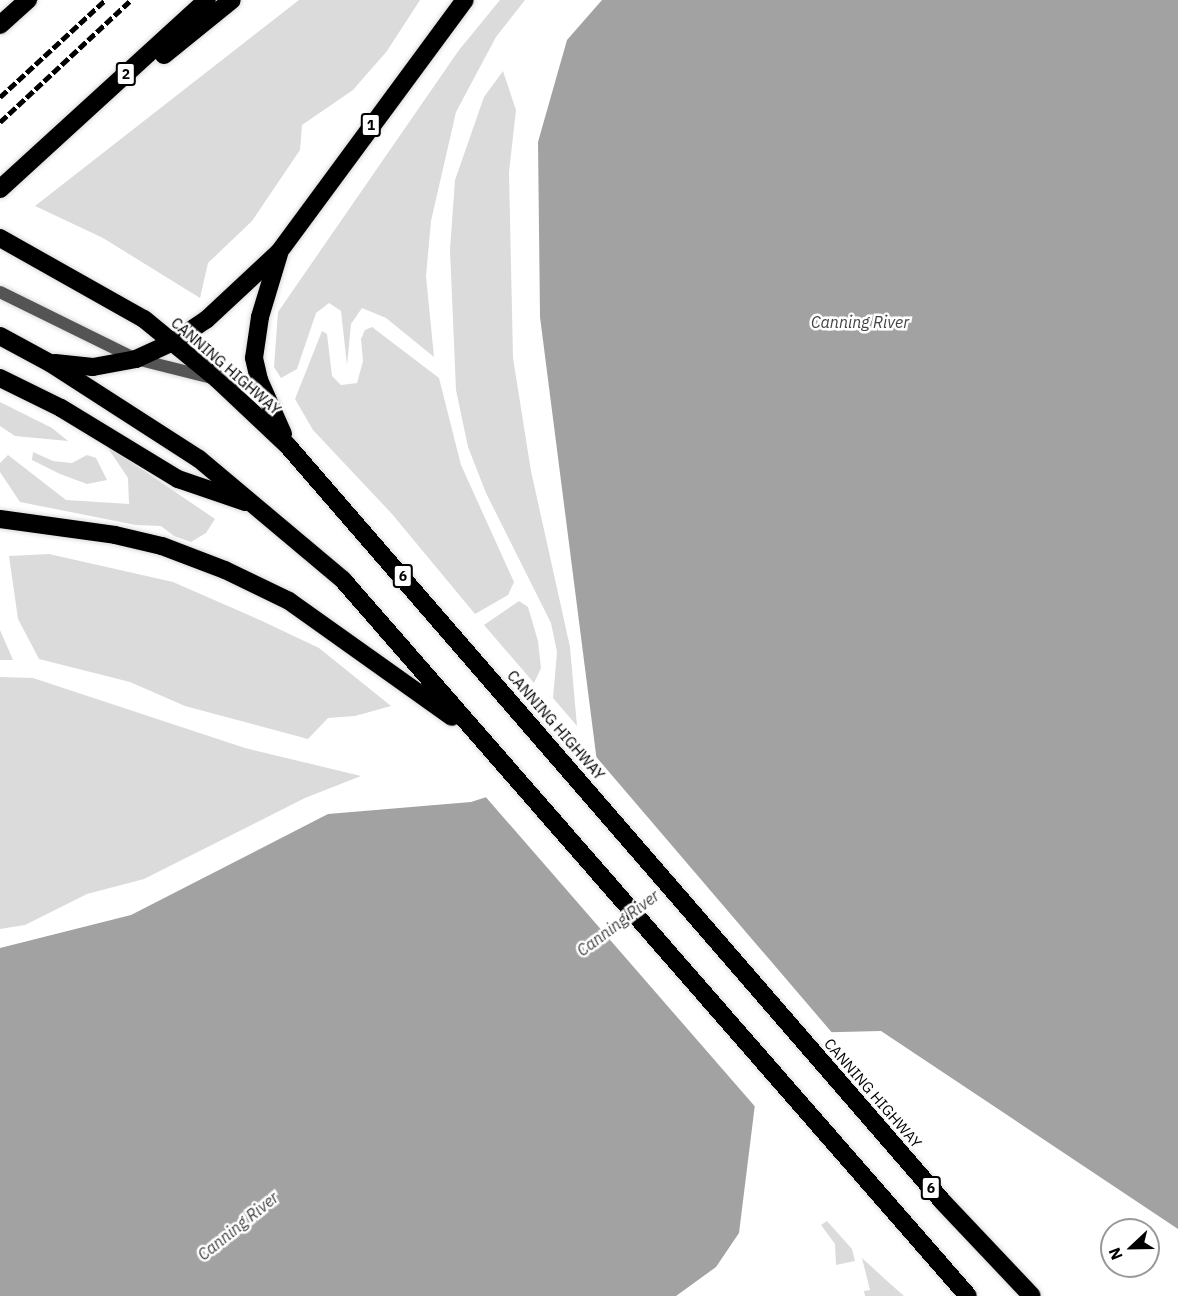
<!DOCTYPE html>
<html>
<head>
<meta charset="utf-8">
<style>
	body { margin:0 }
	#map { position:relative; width:1178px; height:1296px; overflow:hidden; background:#fff; font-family:"IBM Plex Sans",sans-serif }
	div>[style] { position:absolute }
	.green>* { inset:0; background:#dbdbdb }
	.water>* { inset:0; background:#a2a2a2 }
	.pier>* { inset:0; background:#fff }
	.roads { filter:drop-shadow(0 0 2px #dbdbdb) drop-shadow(0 0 2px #dbdbdb) }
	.lane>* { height:12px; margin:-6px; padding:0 6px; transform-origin:6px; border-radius:6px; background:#545454 }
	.highway>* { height:18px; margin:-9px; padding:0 9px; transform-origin:9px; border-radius:9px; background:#000 }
	.rail>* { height:4.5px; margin-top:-2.25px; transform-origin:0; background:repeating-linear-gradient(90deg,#000 0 9px,transparent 0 12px) }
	span { translate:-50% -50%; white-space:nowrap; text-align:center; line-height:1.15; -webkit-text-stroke:5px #fff; paint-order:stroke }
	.shield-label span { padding:2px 4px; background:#fff; border:2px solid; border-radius:4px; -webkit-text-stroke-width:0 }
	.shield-label { font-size:14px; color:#000; font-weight:700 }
	.street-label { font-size:15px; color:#000 }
	.water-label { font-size:16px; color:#434343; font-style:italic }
	.north { position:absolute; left:1100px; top:1218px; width:60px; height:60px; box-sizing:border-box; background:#fff; border:2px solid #999; border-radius:50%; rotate:248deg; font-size:16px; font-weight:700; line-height:24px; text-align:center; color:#000 }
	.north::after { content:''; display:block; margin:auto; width:21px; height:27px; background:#000; clip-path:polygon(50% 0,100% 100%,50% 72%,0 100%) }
</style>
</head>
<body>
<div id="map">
	<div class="green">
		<i style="clip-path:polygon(299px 0,420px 0,387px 51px,353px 90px,302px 125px,300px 150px,252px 221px,208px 263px,200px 298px,103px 238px,35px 206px)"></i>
		<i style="clip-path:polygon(500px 0,525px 0,496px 37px,456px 112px,431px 221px,426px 276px,434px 357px,386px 318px,362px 308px,351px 324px,347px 365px,341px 311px,329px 303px,316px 313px,297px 369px,281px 378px,274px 367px,278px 312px,459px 50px)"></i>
		<i style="clip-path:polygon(503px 71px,516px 110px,509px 172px,513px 358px,531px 471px,570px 647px,577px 726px,553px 698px,557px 652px,551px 623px,486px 493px,468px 447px,456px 390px,450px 250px,455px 180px,484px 97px)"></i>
		<i style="clip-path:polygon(372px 327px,439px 378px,461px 465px,514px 582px,508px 595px,475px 614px,392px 514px,313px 430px,295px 399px,322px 331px,327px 334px,332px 376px,341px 385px,357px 383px,363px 361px,361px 339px,365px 330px)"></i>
		<i style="clip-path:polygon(0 402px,52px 428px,68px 441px,15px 436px,0 426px)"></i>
		<i style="clip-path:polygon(106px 445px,215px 519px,206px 533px,191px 542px,174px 536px,161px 526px,136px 525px,20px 502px,0 472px,0 463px,8px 455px,66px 500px,129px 504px,128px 478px)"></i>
		<i style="clip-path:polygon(33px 452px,53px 461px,72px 463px,87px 455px,96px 458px,107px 480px,87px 484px,60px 474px,32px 460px)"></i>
		<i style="clip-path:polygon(49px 554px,173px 582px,262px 621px,319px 648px,391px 706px,355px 716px,328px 718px,308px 739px,185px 706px,130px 682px,39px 659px,18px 619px,9px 556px)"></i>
		<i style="clip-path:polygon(519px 601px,528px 607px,538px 641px,541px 668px,534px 683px,484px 625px)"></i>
		<i style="clip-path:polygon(0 630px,13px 660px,0 660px)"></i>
		<i style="clip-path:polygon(0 677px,33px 678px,245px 748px,361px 776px,305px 798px,144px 879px,87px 894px,25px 925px,0 929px)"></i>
		<i style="clip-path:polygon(827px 1221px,852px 1249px,855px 1261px,836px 1265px,835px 1244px,821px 1225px)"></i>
		<i style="clip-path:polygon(862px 1258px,886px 1280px,904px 1296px,865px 1296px,864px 1291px,870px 1290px)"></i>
	</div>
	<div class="water">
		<i style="clip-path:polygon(602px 0,1178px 0,1178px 1229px,881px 1031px,798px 1033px,758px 1080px,739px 1233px,716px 1267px,676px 1296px,0 1296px,0 948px,131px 915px,328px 814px,471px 802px,597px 762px,540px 317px,538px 142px,567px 40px)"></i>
	</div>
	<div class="pier">
		<i style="clip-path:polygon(592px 752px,834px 1035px,799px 1036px,761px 1081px,758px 1110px,484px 795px,593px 760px)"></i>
	</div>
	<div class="roads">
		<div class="lane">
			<i style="left:0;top:292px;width:152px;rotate:26.2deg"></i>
			<i style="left:136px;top:359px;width:78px;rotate:14deg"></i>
		</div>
		<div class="highway">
			<i style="left:0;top:25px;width:38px;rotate:-42deg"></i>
			<i style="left:164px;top:55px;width:87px;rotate:-39deg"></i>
			<i style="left:0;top:189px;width:280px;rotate:-42.4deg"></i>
			<i style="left:0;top:238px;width:165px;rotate:29.4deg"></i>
			<i style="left:144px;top:319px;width:94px;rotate:39.4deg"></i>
			<i style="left:217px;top:379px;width:98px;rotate:43.3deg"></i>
			<i style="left:288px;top:446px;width:1000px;rotate:49.09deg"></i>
			<i style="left:943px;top:1202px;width:129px;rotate:46.6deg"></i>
			<i style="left:279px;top:254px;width:66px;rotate:106.8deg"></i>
			<i style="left:260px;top:317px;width:41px;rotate:98.3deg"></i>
			<i style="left:254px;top:358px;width:23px;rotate:77deg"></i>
			<i style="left:259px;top:380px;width:59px;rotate:66deg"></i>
			<i style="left:0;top:336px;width:57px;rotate:28.4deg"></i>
			<i style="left:50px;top:363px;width:177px;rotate:32.8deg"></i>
			<i style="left:199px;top:459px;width:188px;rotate:40deg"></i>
			<i style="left:343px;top:580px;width:950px;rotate:48.88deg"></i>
			<i style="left:55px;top:363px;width:38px;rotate:6deg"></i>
			<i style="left:93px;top:367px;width:44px;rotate:-10.5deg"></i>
			<i style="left:136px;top:359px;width:41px;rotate:-24.7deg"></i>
			<i style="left:173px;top:342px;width:40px;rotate:-34deg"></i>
			<i style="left:206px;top:320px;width:100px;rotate:-43deg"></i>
			<i style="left:279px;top:252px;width:313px;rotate:-53.6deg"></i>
			<i style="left:0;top:378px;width:68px;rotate:26.2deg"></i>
			<i style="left:61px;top:408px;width:137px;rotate:31.3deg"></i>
			<i style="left:178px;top:479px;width:71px;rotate:18.9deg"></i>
			<i style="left:0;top:519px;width:116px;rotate:7.9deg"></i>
			<i style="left:115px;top:535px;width:48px;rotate:13.2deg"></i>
			<i style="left:162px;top:546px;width:67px;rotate:20.9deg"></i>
			<i style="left:225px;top:570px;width:71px;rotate:25.8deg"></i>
			<i style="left:289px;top:601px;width:200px;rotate:35.4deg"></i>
		</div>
	</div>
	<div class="rail">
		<i style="left:0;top:97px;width:143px;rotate:-42.7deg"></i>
		<i style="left:0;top:122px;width:179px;rotate:-43deg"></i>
	</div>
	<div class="shield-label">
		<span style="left:126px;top:74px">2</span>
		<span style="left:371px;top:125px">1</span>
		<span style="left:403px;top:576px">6</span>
		<span style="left:931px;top:1188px">6</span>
	</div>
	<div class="street-label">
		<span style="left:226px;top:366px;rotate:41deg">CANNING HIGHWAY</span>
		<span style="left:556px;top:725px;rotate:49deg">CANNING HIGHWAY</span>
		<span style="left:873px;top:1093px;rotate:49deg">CANNING HIGHWAY</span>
	</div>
	<div class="water-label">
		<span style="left:860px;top:322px">Canning River</span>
		<span style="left:618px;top:923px;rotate:-37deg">Canning River</span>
		<span style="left:238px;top:1226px;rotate:-39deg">Canning River</span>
	</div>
	<div class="north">N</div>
</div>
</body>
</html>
